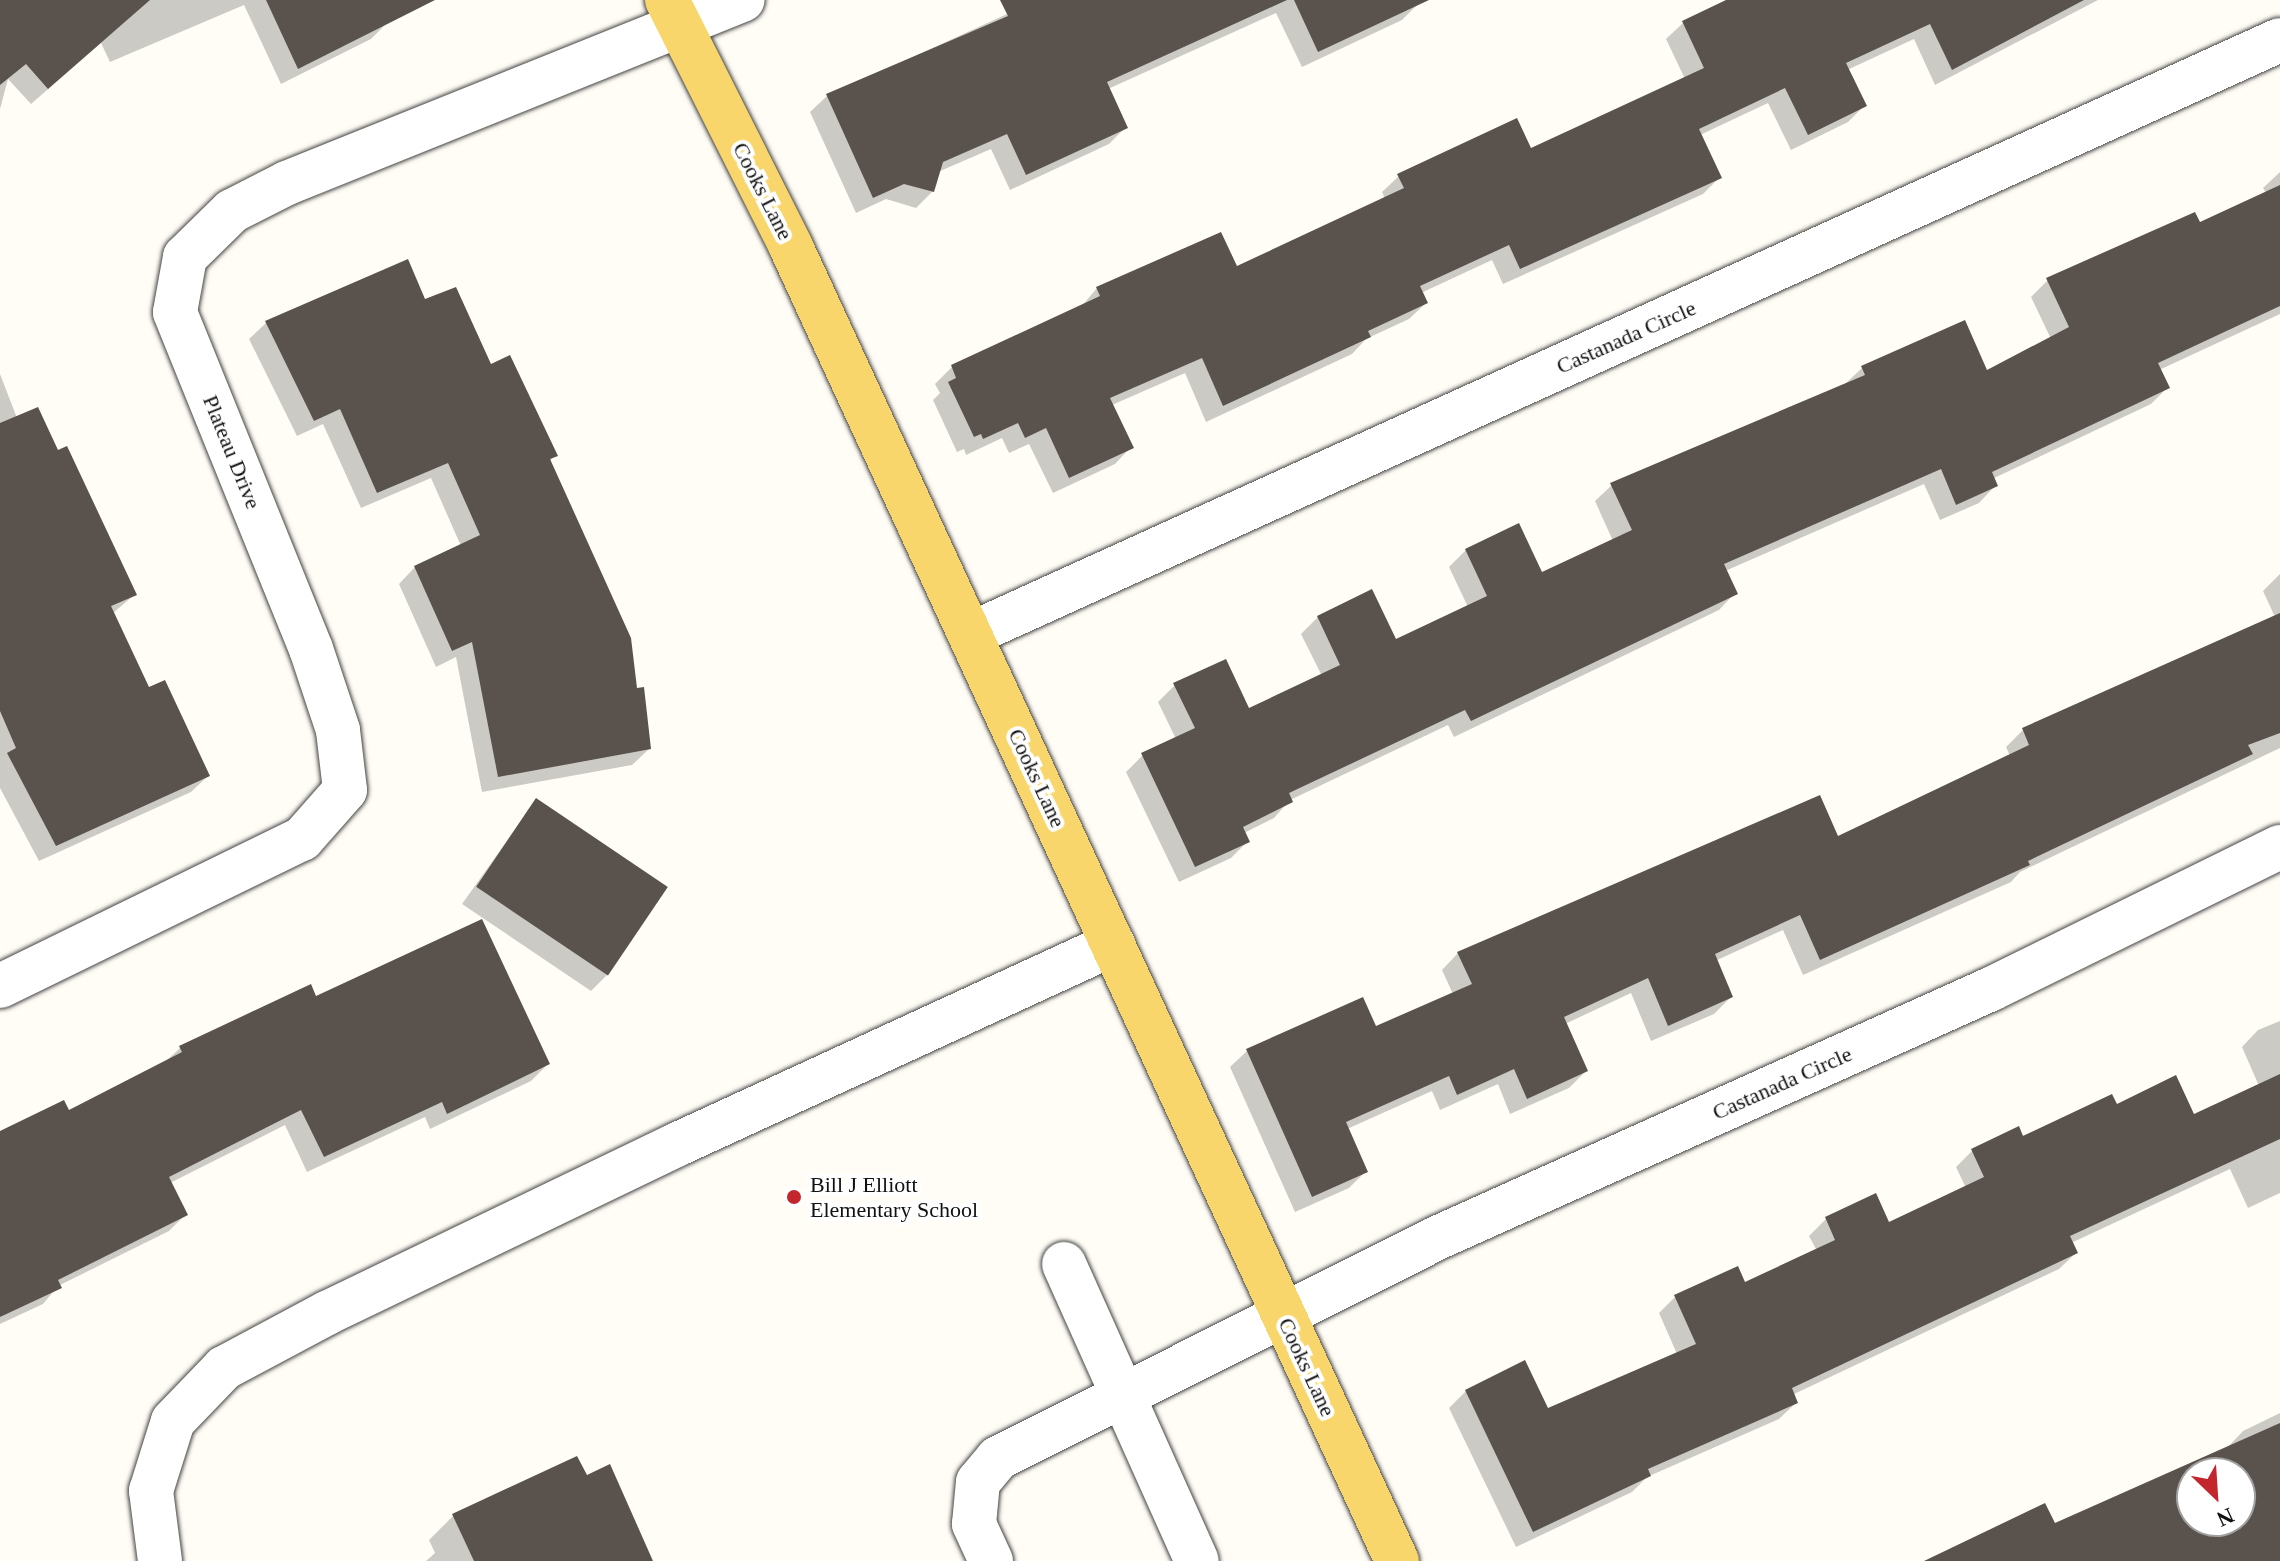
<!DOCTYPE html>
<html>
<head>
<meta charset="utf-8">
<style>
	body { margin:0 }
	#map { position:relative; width:2280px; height:1561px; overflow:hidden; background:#fffdf5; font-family:Georgia,serif }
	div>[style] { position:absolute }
	.shadow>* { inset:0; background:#0003 }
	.building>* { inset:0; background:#5a524d; transform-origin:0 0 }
	.roads { filter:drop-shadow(0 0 2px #444) drop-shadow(0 0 2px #444) }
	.minor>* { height:44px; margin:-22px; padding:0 22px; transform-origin:22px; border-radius:22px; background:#fff }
	.major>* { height:44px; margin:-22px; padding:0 22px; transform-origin:22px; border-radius:22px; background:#f9d66b }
	.dots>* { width:22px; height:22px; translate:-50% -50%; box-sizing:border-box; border:4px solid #fff; border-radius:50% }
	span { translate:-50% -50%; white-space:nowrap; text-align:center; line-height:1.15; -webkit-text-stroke:8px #fff; paint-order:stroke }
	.street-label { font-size:22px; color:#111 }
	.poi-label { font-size:22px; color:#111 }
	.left { translate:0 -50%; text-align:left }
	.north { position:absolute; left:2176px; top:1457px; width:80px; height:80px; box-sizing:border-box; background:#fff; border:2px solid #a0a0a0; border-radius:50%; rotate:155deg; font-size:22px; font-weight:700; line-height:32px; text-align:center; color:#111 }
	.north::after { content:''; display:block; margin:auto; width:28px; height:36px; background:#c4262e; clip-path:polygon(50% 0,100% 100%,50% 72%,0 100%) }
</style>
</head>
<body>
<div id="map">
	<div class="shadow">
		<i style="clip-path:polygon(0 0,378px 0,388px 22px,371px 39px,281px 84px,244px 5px,110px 62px,101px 43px,31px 104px,8px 79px,0 109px)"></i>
		<i style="clip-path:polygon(1038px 0,1417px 0,1418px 4px,1402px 20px,1302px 67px,1276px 13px,1108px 89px,1126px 127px,1109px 144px,1010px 190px,991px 149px,938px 172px,933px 191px,916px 208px,886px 199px,856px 213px,810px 112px,827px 96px)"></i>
		<i style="clip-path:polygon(1733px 0,2098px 0,1935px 85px,1914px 39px,1847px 70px,1864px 106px,1848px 122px,1791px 150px,1768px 103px,1700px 135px,1720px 177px,1703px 194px,1503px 284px,1492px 260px,1421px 293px,1426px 303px,1409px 319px,1366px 339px,1352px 354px,1206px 422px,1185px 373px,1112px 405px,1131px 447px,1115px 464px,1053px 493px,1029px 444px,1009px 453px,1002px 438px,966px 455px,964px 449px,957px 452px,933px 400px,940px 393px,935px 384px,952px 367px,1081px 307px,1097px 288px,1236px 269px,1385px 199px,1382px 192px,1399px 176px,1530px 151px,1685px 79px,1666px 39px,1683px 23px)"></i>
		<i style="clip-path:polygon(2280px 172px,2280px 314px,2159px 370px,2168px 387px,2151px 404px,1992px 479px,1995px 486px,1979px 503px,1940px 520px,1924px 484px,1725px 571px,1735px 593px,1719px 610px,1454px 737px,1448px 725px,1290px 800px,1274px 818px,1244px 833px,1248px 841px,1231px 858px,1179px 882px,1126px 772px,1143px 755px,1176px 739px,1158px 702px,1175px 685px,1248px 710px,1322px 676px,1301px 634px,1318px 617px,1395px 641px,1468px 607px,1449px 567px,1466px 550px,1541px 574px,1613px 541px,1595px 501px,1612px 485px,1845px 384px,1862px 368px,1986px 372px,2051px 339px,2031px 297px,2048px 280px,2199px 225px,2266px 193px,2263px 188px)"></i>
		<i style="clip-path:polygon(424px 302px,490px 366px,555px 455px,549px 462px,635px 690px,649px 749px,632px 765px,482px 792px,456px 657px,436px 667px,399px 584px,415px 567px,461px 546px,431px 478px,361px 508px,323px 424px,297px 436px,249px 339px,266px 323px)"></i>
		<i style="clip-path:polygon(0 374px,17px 418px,56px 453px,134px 595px,112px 614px,148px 690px,208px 776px,191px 792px,39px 861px,0 788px)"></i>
		<i style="clip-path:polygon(2280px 574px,2280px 748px,2020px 872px,2011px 882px,1803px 975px,1783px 930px,1715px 961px,1731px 997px,1714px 1014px,1651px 1041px,1631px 993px,1565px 1024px,1586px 1071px,1569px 1088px,1510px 1114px,1498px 1084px,1440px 1110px,1432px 1091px,1347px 1129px,1366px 1171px,1349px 1188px,1295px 1212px,1230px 1067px,1247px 1051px,1375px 1029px,1453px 994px,1442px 970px,1458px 953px,1837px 839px,2010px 756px,2006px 747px,2023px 730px,2275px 617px,2263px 591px)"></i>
		<i style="clip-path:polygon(536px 800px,608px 974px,591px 991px,462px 904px)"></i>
		<i style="clip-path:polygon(316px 999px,548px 1064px,531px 1081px,430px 1129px,425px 1117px,307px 1172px,285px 1125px,170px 1183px,185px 1215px,169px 1231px,58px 1286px,43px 1304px,0 1324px,0 1132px,68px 1113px,164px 1063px,180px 1048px)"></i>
		<i style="clip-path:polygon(2280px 1021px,2280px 1193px,2248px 1208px,2230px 1169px,2071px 1243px,2076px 1253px,2059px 1269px,1792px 1395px,1796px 1403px,1779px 1419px,1647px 1477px,1632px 1492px,1516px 1547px,1449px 1408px,1466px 1391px,1547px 1410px,1677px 1354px,1659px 1313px,1675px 1297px,1744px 1285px,1817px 1251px,1809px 1236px,1826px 1219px,1875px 1196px,1888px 1224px,1966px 1188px,1956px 1167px,1972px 1151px,2116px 1107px,2193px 1117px,2259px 1086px,2242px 1047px,2258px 1030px)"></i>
		<i style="clip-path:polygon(evenodd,2280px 1413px,2280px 1544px,2258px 1561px,1929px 1561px,2054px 1526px,2227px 1448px,2243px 1431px,2280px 1413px,2192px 1473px,2240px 1473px,2240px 1521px,2192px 1521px,2192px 1473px)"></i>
		<i style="clip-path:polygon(586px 1477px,651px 1561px,426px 1561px,435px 1553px,429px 1540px,453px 1516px)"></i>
	</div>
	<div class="building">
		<i style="clip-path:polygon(0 0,150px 0,48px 89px,26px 64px,0 85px)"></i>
		<i style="clip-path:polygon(266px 0,435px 0,298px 69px)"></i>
		<i style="clip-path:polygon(1000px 0,1287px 0,1107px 82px,1128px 128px,1026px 175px,1007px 134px,943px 162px,934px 192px,904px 184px,873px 198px,826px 94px,1008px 16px)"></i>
		<i style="clip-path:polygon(1294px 0,1429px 0,1318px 52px)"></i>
		<i style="clip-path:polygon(1726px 0,2084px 0,1952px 70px,1930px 24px,1846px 63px,1867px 106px,1808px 135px,1785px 88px,1699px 129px,1722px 178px,1520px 269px,1509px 245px,1420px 286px,1428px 303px,1368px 331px,1371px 337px,1223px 406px,1202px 358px,1110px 398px,1134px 448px,1069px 478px,1046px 428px,1025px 438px,1018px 423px,983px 439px,981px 434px,974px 437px,948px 382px,956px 378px,951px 365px,1100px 296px,1096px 287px,1221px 232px,1237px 266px,1404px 188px,1397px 174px,1517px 118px,1531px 148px,1704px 68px,1682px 21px)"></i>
		<i style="clip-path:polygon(2280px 185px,2280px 306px,2158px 363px,2170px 388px,1992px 472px,1998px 486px,1956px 505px,1941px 469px,1724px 564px,1738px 594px,1471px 721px,1465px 710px,1289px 793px,1293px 802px,1243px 827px,1250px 842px,1195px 867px,1141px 753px,1195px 728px,1173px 683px,1226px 659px,1249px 708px,1340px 665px,1317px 616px,1372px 589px,1396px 639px,1487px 596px,1465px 549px,1519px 523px,1542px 572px,1632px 530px,1610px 483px,1865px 375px,1861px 366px,1965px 320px,1987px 370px,2069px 327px,2046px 278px,2195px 212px,2200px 222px)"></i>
		<i style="clip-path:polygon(408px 259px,425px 299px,456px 287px,491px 364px,510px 355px,558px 456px,550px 459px,631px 638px,637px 688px,644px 687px,651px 749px,498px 777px,472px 642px,452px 651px,414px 566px,480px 535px,448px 463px,377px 493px,340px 409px,314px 421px,265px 321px)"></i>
		<i style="clip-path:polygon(38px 407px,58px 450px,67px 446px,137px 595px,111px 606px,149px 687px,165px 680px,210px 776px,56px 846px,7px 753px,16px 748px,0 711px,0 423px)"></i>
		<i style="clip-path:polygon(2280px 613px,2280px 733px,2248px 745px,2253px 754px,2028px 861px,2030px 865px,1820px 960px,1800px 915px,1715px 954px,1733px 997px,1668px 1026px,1648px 978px,1564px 1017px,1588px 1071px,1527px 1099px,1514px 1069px,1457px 1095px,1449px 1076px,1346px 1122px,1368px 1172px,1312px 1197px,1246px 1049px,1363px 997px,1376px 1026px,1472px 984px,1457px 952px,1820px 795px,1838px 836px,2029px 745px,2022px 728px)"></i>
		<i style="left:536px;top:798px;width:159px;height:107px;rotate:34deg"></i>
		<i style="clip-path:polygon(482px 919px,550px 1064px,447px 1114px,442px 1102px,324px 1157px,301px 1110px,169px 1177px,188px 1215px,58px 1280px,62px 1288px,0 1317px,0 1131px,64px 1100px,69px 1110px,182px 1052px,179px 1046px,311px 984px,316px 996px)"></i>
		<i style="clip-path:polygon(2280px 1074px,2280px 1139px,2070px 1236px,2078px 1253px,1792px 1388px,1798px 1403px,1648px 1469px,1651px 1476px,1533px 1532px,1465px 1390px,1525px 1360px,1548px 1408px,1696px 1344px,1674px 1295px,1738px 1266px,1745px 1282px,1835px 1240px,1825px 1217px,1876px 1193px,1889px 1222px,1984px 1177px,1971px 1149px,2019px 1126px,2023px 1136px,2112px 1094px,2117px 1104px,2176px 1075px,2194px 1114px)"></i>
		<i style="clip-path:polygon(evenodd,2280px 1423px,2280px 1561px,1924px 1561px,2045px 1503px,2055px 1523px,2280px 1423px,2192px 1473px,2240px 1473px,2240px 1521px,2192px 1521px,2192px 1473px)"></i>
		<i style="clip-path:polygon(577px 1456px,587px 1475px,610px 1464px,653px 1561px,474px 1561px,452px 1514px)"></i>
	</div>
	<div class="roads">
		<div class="minor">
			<i style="left:971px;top:634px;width:1437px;rotate:-24.41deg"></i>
			<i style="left:0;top:986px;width:336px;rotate:-26deg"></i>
			<i style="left:302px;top:839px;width:65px;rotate:-48.7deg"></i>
			<i style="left:345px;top:790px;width:60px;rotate:-96.7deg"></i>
			<i style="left:338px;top:730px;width:85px;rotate:-108.4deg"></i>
			<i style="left:311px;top:649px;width:363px;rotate:-112deg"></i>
			<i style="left:175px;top:312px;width:56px;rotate:-79.7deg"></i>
			<i style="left:185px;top:257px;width:66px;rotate:-44.4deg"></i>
			<i style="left:232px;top:211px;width:62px;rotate:-27deg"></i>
			<i style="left:287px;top:183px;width:491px;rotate:-21.9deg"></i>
			<i style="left:1064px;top:1264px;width:325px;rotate:65.9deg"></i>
			<i style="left:160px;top:1561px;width:71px;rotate:-97.3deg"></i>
			<i style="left:151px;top:1491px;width:73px;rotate:-72.6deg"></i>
			<i style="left:173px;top:1421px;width:74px;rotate:-46.1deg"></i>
			<i style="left:224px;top:1368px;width:117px;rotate:-28.1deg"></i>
			<i style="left:327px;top:1313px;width:387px;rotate:-25.7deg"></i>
			<i style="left:676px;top:1145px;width:481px;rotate:-24.7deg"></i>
			<i style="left:991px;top:1561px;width:41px;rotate:-114.7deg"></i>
			<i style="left:974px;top:1524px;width:42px;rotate:-84.6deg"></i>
			<i style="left:978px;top:1482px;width:31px;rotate:-50deg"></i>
			<i style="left:998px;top:1458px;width:491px;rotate:-26.6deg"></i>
			<i style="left:1437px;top:1238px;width:607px;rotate:-24.2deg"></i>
			<i style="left:1991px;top:989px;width:322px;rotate:-26.2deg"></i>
		</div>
		<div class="major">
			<i style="left:667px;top:0;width:276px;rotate:63.3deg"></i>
			<i style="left:791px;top:247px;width:1447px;rotate:65.24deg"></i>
		</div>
	</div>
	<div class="dots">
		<i style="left:794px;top:1197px;background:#c4262e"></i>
	</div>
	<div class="street-label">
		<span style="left:763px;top:191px;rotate:63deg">Cooks Lane</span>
		<span style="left:1626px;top:337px;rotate:-24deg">Castanada Circle</span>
		<span style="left:232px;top:452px;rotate:68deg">Plateau Drive</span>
		<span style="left:1037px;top:778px;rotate:65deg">Cooks Lane</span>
		<span style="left:1782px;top:1083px;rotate:-24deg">Castanada Circle</span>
		<span style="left:1307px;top:1367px;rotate:65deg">Cooks Lane</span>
	</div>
	<div class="poi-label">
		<span class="left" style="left:810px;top:1197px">Bill J Elliott<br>Elementary School</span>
	</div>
	<div class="north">N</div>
</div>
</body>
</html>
